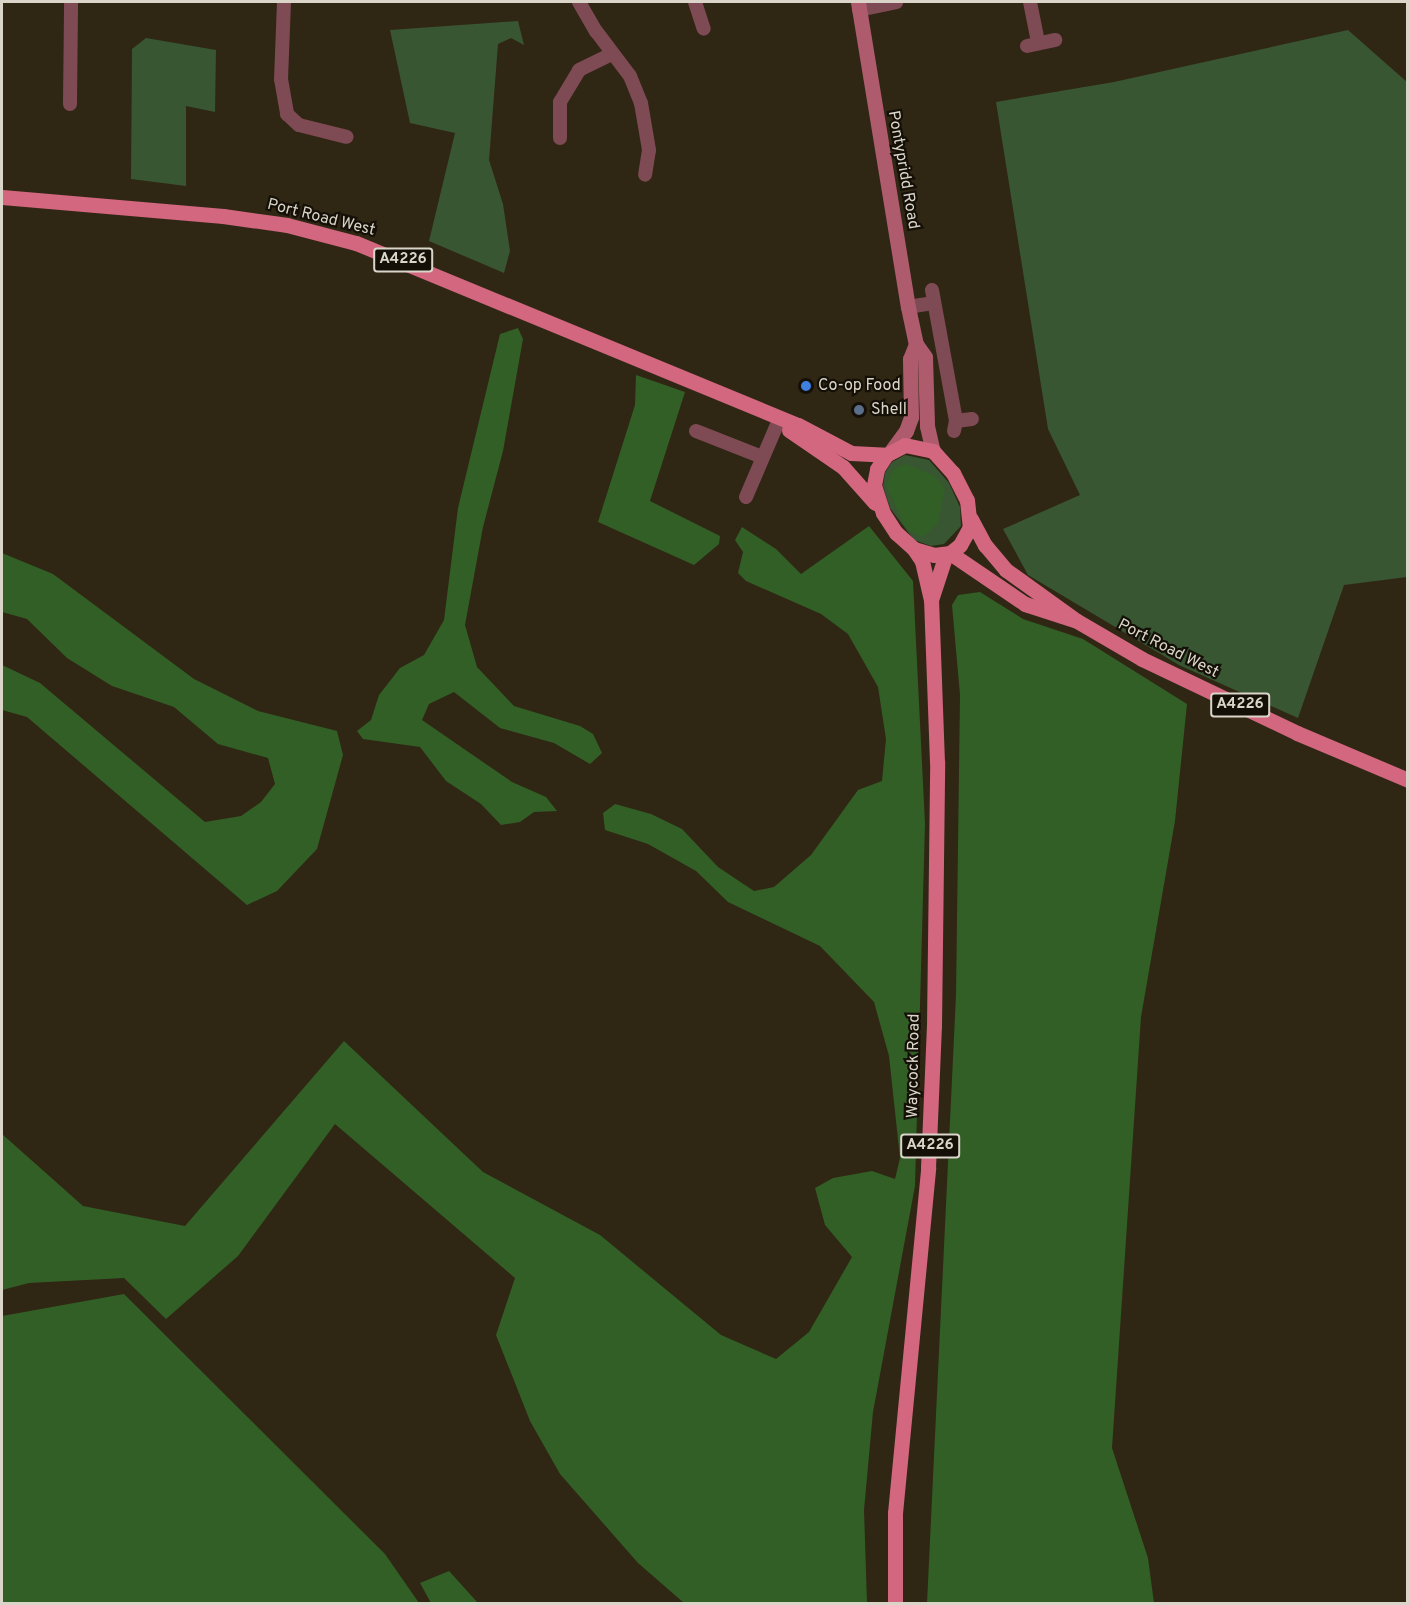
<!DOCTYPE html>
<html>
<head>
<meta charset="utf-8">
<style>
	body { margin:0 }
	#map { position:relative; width:1409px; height:1605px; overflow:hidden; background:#302614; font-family:Overpass,sans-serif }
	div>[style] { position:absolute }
	.green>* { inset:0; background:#385632 }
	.forest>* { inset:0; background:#315f26 }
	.street>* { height:14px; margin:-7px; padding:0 7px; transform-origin:7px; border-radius:7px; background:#7e4a54 }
	.secondary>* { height:15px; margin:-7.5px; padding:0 7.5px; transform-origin:7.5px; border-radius:7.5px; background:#ae5b6d }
	.primary>* { height:15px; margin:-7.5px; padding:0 7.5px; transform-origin:7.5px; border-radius:7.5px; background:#d2677f }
	.dots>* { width:16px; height:16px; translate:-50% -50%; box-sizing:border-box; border:3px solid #141008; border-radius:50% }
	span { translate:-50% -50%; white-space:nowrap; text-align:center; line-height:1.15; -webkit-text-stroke:4.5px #141008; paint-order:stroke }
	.shield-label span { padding:2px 4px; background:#141008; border:2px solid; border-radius:4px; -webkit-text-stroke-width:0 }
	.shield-label { font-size:15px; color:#dbd5c9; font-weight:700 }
	.street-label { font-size:16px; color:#dbd5c9 }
	.poi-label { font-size:16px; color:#dbd5c9 }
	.left { translate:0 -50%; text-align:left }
	.frame { position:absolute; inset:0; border:3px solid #dbd5c9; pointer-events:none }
</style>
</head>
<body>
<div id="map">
	<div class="green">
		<i style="clip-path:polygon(518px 21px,524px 45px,511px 38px,498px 44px,489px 160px,503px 204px,510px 251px,504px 273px,429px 241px,455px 133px,410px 123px,390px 30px)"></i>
		<i style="clip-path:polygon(1348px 30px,1407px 82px,1407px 577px,1344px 585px,1298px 718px,1179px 665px,1028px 575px,1003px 529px,1080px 495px,1048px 429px,996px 102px,1114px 82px)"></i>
		<i style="clip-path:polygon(146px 38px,216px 50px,215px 112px,186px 106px,186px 186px,131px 179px,132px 49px)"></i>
		<i style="clip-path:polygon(905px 455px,929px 460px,949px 483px,960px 507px,961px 526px,944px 544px,931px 546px,914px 540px,890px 508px,883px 486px,885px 473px,892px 462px)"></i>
	</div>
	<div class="forest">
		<i style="clip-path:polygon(518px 328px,523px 339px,503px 451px,483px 527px,465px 625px,477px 667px,514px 706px,580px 726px,593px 734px,602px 753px,590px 764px,554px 743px,500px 728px,454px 692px,429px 704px,422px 720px,512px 782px,546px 797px,557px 811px,534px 812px,520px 822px,501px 825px,481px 804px,446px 781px,420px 747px,363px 739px,357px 731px,371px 720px,379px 695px,400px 668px,424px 655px,444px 620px,458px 508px,500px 334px)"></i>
		<i style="clip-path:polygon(636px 375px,685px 392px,650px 501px,720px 536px,719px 544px,694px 565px,598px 522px,635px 405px)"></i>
		<i style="clip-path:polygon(906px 464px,935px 476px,945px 489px,938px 523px,923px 537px,909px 531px,903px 523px,886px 485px,894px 469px)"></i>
		<i style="clip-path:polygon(869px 526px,913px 581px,925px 824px,915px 1186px,873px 1412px,864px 1510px,867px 1603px,684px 1603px,638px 1563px,560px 1474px,530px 1421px,496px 1335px,515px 1278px,335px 1124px,238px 1256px,166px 1319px,124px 1278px,29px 1283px,2px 1290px,2px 1134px,83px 1206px,185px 1226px,344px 1041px,483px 1172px,600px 1235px,721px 1335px,776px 1359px,809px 1332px,852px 1257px,825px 1225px,815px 1188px,833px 1178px,872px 1171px,895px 1179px,900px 1158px,889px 1056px,874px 1002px,820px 946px,728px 902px,696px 871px,648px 844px,605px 830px,603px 813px,615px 804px,651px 814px,682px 829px,718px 867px,754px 891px,774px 887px,811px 855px,858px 790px,882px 781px,886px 739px,878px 687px,848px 634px,821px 614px,746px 581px,738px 573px,743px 552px,735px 540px,742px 527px,776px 549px,801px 574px)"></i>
		<i style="clip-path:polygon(2px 553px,53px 574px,194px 679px,258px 711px,337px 731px,343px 755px,317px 849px,277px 891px,247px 905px,27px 717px,2px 710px,2px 665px,40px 683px,205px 822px,241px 816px,261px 802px,275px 784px,268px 758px,218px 744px,174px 707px,112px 686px,67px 658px,27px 619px,2px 612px)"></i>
		<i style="clip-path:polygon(980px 592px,1023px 619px,1083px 639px,1187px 704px,1175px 821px,1141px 1017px,1112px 1448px,1148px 1558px,1154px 1603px,927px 1603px,956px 995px,960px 695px,952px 605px,958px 595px)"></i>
		<i style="clip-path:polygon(124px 1294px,385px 1554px,419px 1603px,2px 1603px,2px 1316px)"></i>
		<i style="clip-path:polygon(449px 1571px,478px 1603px,431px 1603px,420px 1583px)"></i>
	</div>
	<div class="street">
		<i style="left:284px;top:2px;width:77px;rotate:92.2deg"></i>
		<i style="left:281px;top:79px;width:36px;rotate:80deg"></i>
		<i style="left:287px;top:114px;width:16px;rotate:43deg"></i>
		<i style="left:299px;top:125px;width:49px;rotate:14deg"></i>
		<i style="left:579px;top:2px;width:34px;rotate:60deg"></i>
		<i style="left:596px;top:31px;width:56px;rotate:52.9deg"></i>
		<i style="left:630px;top:76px;width:29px;rotate:68deg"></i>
		<i style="left:641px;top:103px;width:48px;rotate:80.3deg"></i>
		<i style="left:649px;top:150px;width:25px;rotate:99deg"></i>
		<i style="left:695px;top:2px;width:28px;rotate:72deg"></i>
		<i style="left:1030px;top:2px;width:41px;rotate:78.7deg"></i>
		<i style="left:859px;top:10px;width:38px;rotate:-12deg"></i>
		<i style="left:1027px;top:46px;width:29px;rotate:-12deg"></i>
		<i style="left:70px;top:104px;width:102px;rotate:-89.4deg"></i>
		<i style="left:560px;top:138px;width:36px;rotate:-90deg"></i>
		<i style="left:560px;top:102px;width:37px;rotate:-59deg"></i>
		<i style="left:579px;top:70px;width:37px;rotate:-26deg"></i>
		<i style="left:932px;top:290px;width:133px;rotate:79.6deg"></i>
		<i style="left:908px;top:307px;width:26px;rotate:-9deg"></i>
		<i style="left:696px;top:431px;width:71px;rotate:21.5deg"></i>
		<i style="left:954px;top:431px;width:10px;rotate:-79deg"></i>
		<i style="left:956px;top:421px;width:16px;rotate:-7deg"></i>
		<i style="left:746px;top:497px;width:84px;rotate:-66.8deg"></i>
	</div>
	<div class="secondary">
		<i style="left:858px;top:2px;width:309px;rotate:80.7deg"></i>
		<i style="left:908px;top:307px;width:38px;rotate:78deg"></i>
		<i style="left:916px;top:344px;width:16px;rotate:55deg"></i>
		<i style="left:925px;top:357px;width:69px;rotate:88.3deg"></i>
		<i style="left:927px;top:426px;width:26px;rotate:77deg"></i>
		<i style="left:892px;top:450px;width:24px;rotate:-54deg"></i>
		<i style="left:906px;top:431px;width:15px;rotate:-70deg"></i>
		<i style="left:911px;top:417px;width:58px;rotate:-91deg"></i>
		<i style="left:910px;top:359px;width:16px;rotate:-68deg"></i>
	</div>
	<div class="primary">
		<i style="left:2px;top:197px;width:222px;rotate:4.9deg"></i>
		<i style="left:223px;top:216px;width:65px;rotate:8deg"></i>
		<i style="left:287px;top:225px;width:71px;rotate:14.6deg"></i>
		<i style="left:356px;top:243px;width:478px;rotate:22.4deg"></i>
		<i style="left:798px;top:425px;width:60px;rotate:27.8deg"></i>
		<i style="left:851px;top:453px;width:35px;rotate:3deg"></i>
		<i style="left:789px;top:430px;width:65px;rotate:34.4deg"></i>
		<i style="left:843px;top:467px;width:48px;rotate:48.4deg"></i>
		<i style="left:905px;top:445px;width:29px;rotate:12deg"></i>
		<i style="left:933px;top:451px;width:30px;rotate:48deg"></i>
		<i style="left:953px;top:473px;width:30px;rotate:63deg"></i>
		<i style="left:967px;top:500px;width:27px;rotate:84deg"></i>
		<i style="left:970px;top:527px;width:21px;rotate:119deg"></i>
		<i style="left:960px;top:545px;width:13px;rotate:141deg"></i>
		<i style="left:950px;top:553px;width:16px;rotate:173deg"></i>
		<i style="left:934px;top:555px;width:21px;rotate:-163deg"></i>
		<i style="left:914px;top:549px;width:24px;rotate:-138deg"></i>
		<i style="left:896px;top:533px;width:24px;rotate:-123deg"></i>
		<i style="left:883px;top:513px;width:29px;rotate:-108deg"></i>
		<i style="left:874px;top:485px;width:16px;rotate:-79deg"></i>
		<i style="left:877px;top:469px;width:17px;rotate:-57deg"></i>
		<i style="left:886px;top:455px;width:21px;rotate:-28deg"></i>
		<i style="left:971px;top:519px;width:30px;rotate:62deg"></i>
		<i style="left:985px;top:545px;width:33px;rotate:50deg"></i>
		<i style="left:1006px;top:570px;width:87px;rotate:35.7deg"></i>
		<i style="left:1077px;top:621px;width:75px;rotate:30.3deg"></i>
		<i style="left:1142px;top:659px;width:172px;rotate:25.5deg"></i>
		<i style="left:1297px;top:733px;width:121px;rotate:22.9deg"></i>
		<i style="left:950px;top:553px;width:91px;rotate:34.2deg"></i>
		<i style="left:1025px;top:604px;width:52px;rotate:18.1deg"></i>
		<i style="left:931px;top:600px;width:48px;rotate:-71.9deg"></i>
		<i style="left:895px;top:1604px;width:91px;rotate:-90deg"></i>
		<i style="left:895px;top:1513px;width:347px;rotate:-84.5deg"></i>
		<i style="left:928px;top:1168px;width:142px;rotate:-87.6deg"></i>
		<i style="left:934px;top:1026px;width:264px;rotate:-89.3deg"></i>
		<i style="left:937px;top:762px;width:162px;rotate:-92.1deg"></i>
		<i style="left:931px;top:600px;width:40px;rotate:-103deg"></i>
		<i style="left:922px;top:561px;width:14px;rotate:-124deg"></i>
	</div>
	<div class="dots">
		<i style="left:806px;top:386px;background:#3f7fe0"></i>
		<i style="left:859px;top:410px;background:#5c6f8a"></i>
	</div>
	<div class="shield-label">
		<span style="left:403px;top:260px">A4226</span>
		<span style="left:1240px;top:705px">A4226</span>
		<span style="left:930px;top:1146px">A4226</span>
	</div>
	<div class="street-label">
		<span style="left:903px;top:170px;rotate:80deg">Pontypridd Road</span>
		<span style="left:321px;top:218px;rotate:14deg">Port Road West</span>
		<span style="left:1168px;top:649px;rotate:27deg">Port Road West</span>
		<span style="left:914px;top:1066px;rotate:-89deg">Waycock Road</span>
	</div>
	<div class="poi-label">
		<span class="left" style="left:818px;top:386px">Co-op Food</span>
		<span class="left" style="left:871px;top:410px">Shell</span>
	</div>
	<div class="frame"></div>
</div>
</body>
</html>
